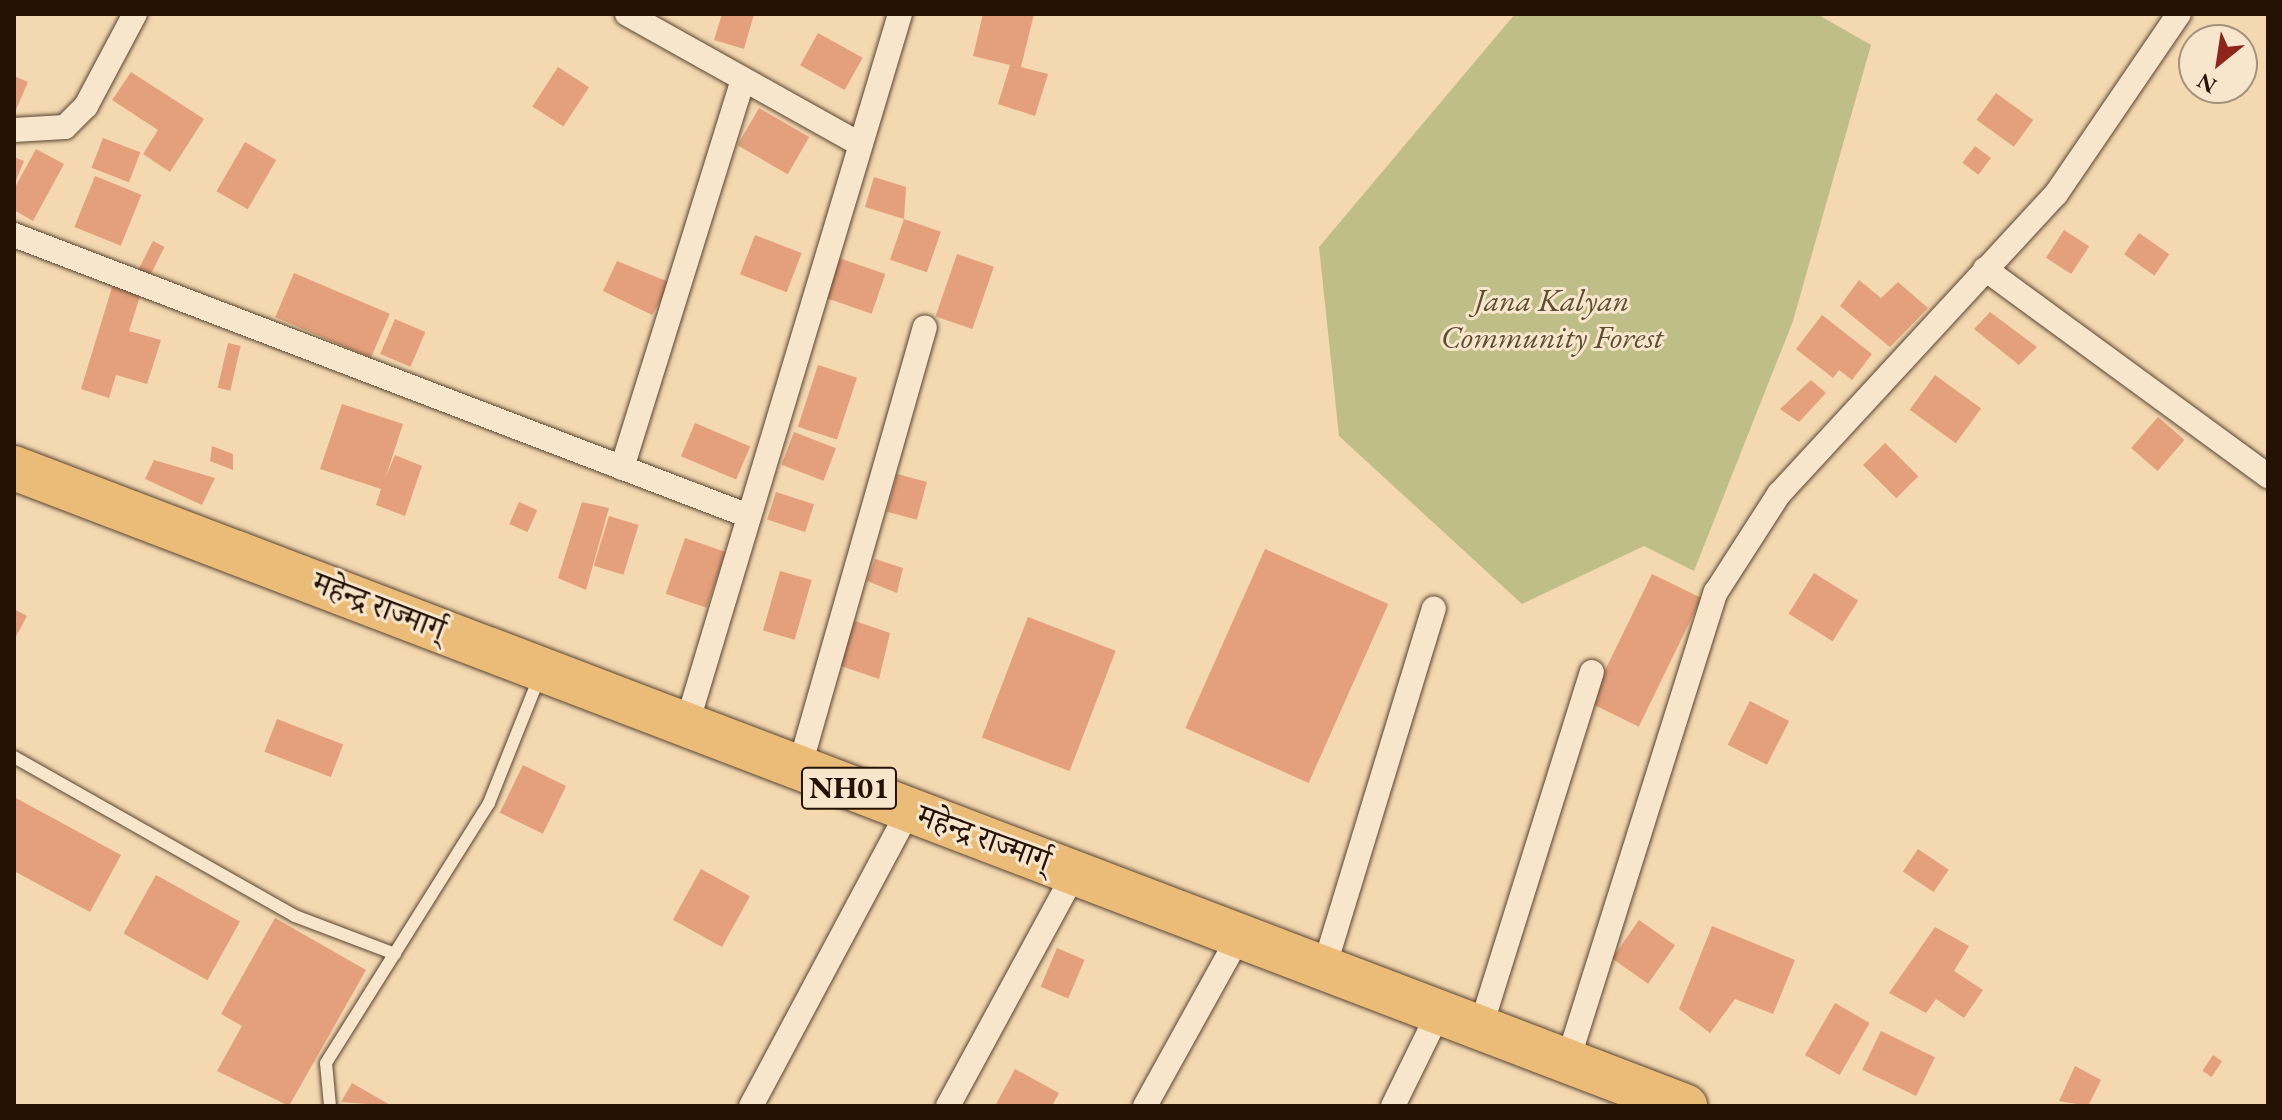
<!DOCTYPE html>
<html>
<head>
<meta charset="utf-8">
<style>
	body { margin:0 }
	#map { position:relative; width:2282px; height:1120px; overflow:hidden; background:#f3d8b0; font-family:"EB Garamond","Noto Serif Devanagari",serif }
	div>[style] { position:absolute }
	.green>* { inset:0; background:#bfbe88 }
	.building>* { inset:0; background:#e4a07c; transform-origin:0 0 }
	.roads { filter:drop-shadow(0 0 2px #594430) drop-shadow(0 0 2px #594430) }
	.lane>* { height:12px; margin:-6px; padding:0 6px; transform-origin:6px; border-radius:6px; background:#f7e6cc }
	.street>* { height:24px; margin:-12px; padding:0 12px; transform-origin:12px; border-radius:12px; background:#f7e6cc }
	.highway>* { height:44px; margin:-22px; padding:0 22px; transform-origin:22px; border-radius:22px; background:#eabc78 }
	span { translate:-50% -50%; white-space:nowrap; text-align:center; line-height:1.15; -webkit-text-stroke:6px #f7e6cc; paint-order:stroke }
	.shield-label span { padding:2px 6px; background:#f7e6cc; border:2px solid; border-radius:6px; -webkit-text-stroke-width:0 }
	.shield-label { font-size:30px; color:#261205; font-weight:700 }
	.park-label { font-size:32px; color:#5c4e33; font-style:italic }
	.street-label { font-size:32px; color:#261205 }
	.frame { position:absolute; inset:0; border:16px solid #261205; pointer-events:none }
	.north { position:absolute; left:2178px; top:24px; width:80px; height:80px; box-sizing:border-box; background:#f7e6cc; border:2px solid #a3917c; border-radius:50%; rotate:210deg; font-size:22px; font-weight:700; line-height:32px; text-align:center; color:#261205 }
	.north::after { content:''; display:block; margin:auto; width:28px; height:36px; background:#8f2418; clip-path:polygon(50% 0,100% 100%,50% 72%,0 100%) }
</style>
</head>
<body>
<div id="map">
	<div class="green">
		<i style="clip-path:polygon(1515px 14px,1817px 14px,1871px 45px,1793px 321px,1694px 571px,1644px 546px,1522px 604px,1339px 436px,1319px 247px)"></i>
	</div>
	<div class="building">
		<i style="clip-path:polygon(722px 14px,754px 14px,744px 49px,714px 40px)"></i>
		<i style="clip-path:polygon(983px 14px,1034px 14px,1021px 67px,1048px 74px,1035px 116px,998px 104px,1010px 65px,973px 56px)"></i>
		<i style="left:818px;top:33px;width:51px;height:37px;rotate:29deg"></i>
		<i style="left:558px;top:67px;width:37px;height:47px;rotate:33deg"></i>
		<i style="clip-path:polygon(131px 72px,204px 119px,170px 172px,143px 154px,158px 130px,112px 100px)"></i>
		<i style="clip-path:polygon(14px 76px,28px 82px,14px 114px)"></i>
		<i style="left:1996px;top:93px;width:46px;height:33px;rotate:36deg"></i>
		<i style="left:759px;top:108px;width:58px;height:43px;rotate:30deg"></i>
		<i style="left:103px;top:138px;width:40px;height:32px;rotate:21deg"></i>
		<i style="left:245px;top:142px;width:36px;height:57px;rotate:30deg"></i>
		<i style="left:1975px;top:146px;width:20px;height:21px;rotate:37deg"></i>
		<i style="clip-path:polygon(36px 149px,64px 164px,33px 221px,14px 210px,14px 189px)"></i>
		<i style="clip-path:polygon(14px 157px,24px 161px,14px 185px)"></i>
		<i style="left:95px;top:176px;width:50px;height:55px;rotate:22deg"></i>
		<i style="clip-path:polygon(874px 177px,906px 187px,904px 219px,865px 207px)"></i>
		<i style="left:904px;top:219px;width:39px;height:43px;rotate:19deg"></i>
		<i style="left:2064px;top:230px;width:30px;height:33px;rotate:33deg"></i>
		<i style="left:2139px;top:233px;width:37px;height:26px;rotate:35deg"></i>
		<i style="left:755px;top:235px;width:50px;height:42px;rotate:21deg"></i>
		<i style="left:153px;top:241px;width:13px;height:36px;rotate:27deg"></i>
		<i style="left:957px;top:254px;width:39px;height:66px;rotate:19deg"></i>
		<i style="left:839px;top:258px;width:49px;height:42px;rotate:19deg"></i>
		<i style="clip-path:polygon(617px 261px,671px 283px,652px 315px,603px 291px)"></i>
		<i style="left:294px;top:273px;width:104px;height:48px;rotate:23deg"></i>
		<i style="clip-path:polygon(1859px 280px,1881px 298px,1898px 282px,1928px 308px,1890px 347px,1840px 306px)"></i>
		<i style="clip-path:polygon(113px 284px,141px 293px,129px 331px,161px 340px,147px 384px,116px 375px,109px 398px,81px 389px)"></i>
		<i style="clip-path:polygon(1990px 312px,2037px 347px,2019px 365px,1974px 329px)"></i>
		<i style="clip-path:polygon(1822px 315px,1872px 354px,1852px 380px,1839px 370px,1833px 378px,1796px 349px)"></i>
		<i style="left:395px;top:319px;width:33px;height:38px;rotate:23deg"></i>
		<i style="left:228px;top:343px;width:13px;height:46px;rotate:13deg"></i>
		<i style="left:818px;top:365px;width:41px;height:65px;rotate:18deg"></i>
		<i style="left:1935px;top:375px;width:57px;height:43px;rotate:36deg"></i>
		<i style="clip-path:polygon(1811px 380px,1826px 393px,1799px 422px,1780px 409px)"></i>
		<i style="clip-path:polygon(342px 404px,403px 424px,386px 476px,395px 455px,422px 466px,405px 516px,376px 505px,381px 489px,320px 469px)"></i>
		<i style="left:2158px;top:417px;width:35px;height:41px;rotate:41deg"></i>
		<i style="left:695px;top:423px;width:60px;height:36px;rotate:23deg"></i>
		<i style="left:794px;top:432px;width:45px;height:35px;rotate:21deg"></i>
		<i style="left:1885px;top:443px;width:47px;height:31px;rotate:45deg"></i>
		<i style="clip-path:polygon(212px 446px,233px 454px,233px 470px,210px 461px)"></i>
		<i style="clip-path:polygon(154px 460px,215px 478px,202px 505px,145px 479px)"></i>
		<i style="left:897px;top:474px;width:31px;height:39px;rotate:15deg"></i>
		<i style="left:776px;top:492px;width:40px;height:29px;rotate:18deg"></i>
		<i style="left:519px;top:502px;width:20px;height:24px;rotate:24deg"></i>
		<i style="clip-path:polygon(582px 502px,609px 508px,586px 590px,558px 578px)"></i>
		<i style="left:609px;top:516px;width:31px;height:52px;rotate:17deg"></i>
		<i style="left:685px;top:538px;width:43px;height:59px;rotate:19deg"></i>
		<i style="left:1265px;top:549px;width:135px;height:196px;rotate:24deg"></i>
		<i style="clip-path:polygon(875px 559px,903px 568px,897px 593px,867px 581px)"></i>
		<i style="left:780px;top:571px;width:33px;height:62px;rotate:16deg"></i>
		<i style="left:1814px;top:573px;width:52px;height:48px;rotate:32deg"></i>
		<i style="left:1652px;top:574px;width:55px;height:143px;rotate:26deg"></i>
		<i style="clip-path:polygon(14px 609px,27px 616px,14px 640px)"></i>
		<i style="left:1028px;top:617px;width:94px;height:129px;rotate:21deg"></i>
		<i style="clip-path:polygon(855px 621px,890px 633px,879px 679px,838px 665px)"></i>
		<i style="left:1750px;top:701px;width:44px;height:49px;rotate:27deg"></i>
		<i style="left:277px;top:719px;width:71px;height:35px;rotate:21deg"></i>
		<i style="left:523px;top:765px;width:48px;height:53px;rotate:26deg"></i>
		<i style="clip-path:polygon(14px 797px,121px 855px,90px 912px,14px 871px)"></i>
		<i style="left:1918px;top:849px;width:37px;height:27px;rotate:34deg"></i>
		<i style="left:701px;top:869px;width:56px;height:58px;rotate:29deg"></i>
		<i style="left:156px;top:875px;width:96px;height:67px;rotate:29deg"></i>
		<i style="clip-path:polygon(275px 918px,366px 970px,289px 1106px,217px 1071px,242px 1026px,221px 1014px)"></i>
		<i style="left:1639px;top:920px;width:44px;height:47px;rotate:35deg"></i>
		<i style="clip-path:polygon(1712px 926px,1795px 960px,1773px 1014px,1735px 999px,1710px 1033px,1679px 1009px)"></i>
		<i style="clip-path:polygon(1935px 927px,1969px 946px,1954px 971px,1983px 990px,1964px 1018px,1936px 999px,1926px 1013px,1889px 993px)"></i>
		<i style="left:1057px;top:948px;width:30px;height:42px;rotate:23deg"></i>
		<i style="left:1835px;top:1003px;width:40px;height:60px;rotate:30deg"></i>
		<i style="left:1881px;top:1031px;width:60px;height:43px;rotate:26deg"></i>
		<i style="left:2213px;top:1055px;width:11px;height:19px;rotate:34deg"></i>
		<i style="clip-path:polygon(2075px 1066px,2101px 1080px,2088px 1106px,2059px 1101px)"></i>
		<i style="clip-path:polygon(1015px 1069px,1059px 1093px,1052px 1106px,995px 1106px)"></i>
		<i style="clip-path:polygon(352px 1083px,392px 1106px,341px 1102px)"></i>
	</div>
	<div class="roads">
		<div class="lane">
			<i style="left:14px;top:757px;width:323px;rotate:29.5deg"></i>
			<i style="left:295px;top:916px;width:107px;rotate:20.8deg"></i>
			<i style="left:330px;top:1106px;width:43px;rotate:-95.3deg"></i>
			<i style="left:326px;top:1063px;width:307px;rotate:-57.9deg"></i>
			<i style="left:489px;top:803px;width:135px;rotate:-68.2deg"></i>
		</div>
		<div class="street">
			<i style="left:627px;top:14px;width:267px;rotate:29.2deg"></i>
			<i style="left:14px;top:130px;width:51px;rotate:-3.4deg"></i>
			<i style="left:65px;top:127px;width:30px;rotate:-45deg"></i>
			<i style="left:86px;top:106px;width:104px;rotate:-62deg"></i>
			<i style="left:14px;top:235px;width:784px;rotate:20.93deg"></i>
			<i style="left:1985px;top:269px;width:351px;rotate:36.2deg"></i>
			<i style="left:622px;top:468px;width:407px;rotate:-72.7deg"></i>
			<i style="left:686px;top:727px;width:744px;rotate:-73.29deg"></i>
			<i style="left:799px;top:769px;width:459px;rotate:-74.1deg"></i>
			<i style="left:1323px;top:971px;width:379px;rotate:-73deg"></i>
			<i style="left:1480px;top:1029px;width:374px;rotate:-72.6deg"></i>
			<i style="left:1568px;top:1060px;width:491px;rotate:-72.5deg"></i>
			<i style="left:1716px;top:592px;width:117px;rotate:-57.3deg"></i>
			<i style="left:1779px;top:494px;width:408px;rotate:-47.3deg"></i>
			<i style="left:2056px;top:194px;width:218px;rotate:-55.7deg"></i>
			<i style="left:751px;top:1106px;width:336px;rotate:-61.9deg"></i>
			<i style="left:948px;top:1106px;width:266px;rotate:-61.5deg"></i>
			<i style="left:1145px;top:1106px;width:192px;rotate:-61deg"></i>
			<i style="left:1393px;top:1106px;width:102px;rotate:-63.9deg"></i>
		</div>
		<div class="highway">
			<i style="left:14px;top:468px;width:1789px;rotate:20.9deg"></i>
		</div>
	</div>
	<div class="shield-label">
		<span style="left:849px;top:788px">NH01</span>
	</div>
	<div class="park-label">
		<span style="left:1552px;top:319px">Jana Kalyan<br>Community Forest</span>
	</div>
	<div class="street-label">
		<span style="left:379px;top:606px;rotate:21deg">महेन्द्र राज्मार्ग्</span>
		<span style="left:984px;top:838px;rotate:20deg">महेन्द्र राज्मार्ग्</span>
	</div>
	<div class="frame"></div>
	<div class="north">N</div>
</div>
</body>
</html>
